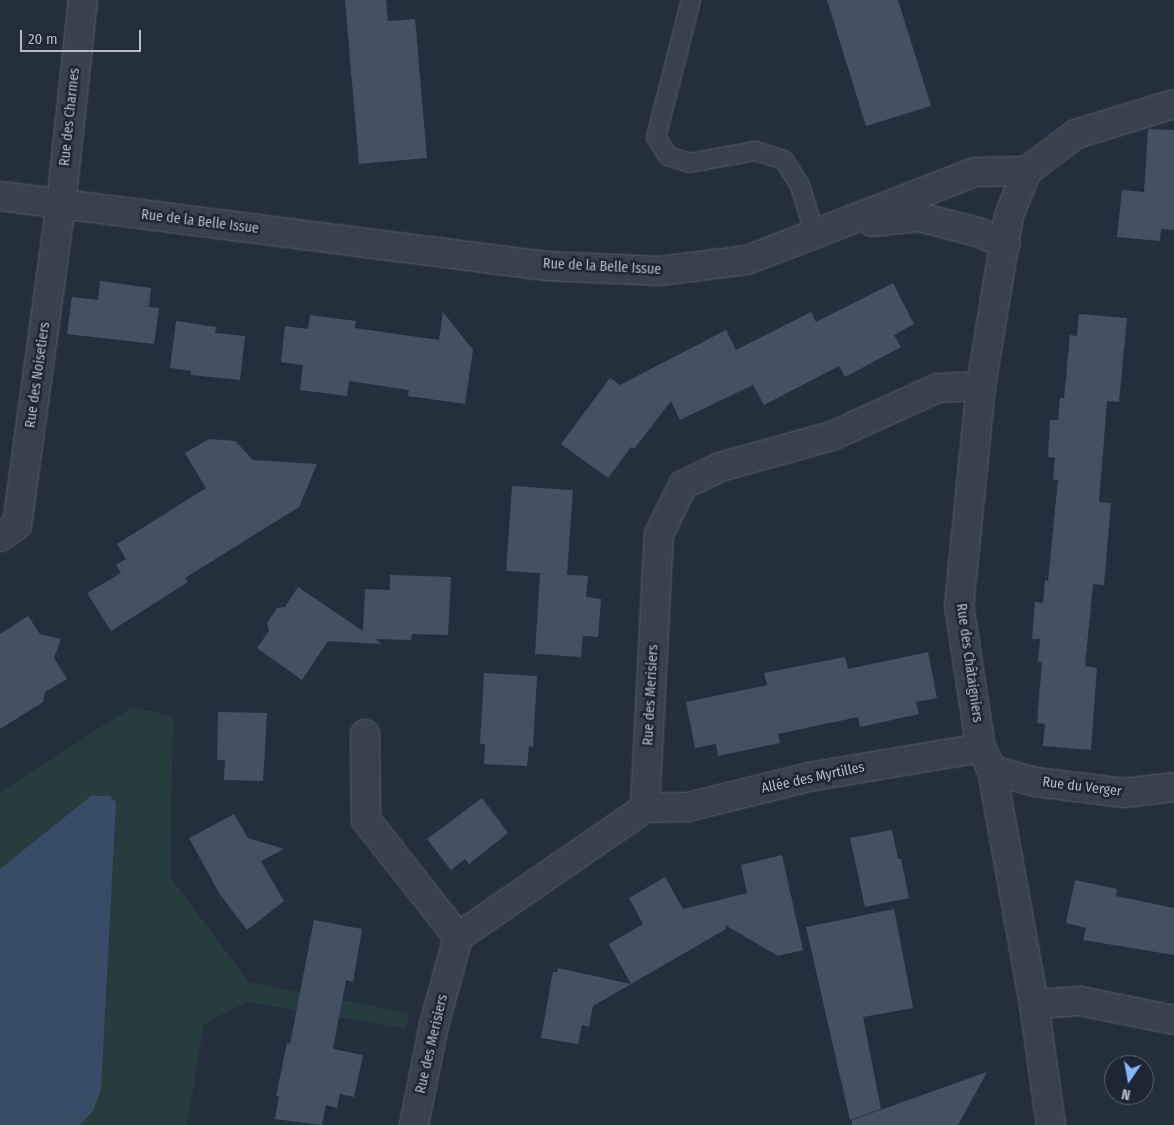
<!DOCTYPE html>
<html>
<head>
<meta charset="utf-8">
<style>
	body { margin:0 }
	#map { position:relative; width:1174px; height:1125px; overflow:hidden; background:#242f3e; font-family:"Fira Sans Condensed",sans-serif }
	div>[style] { position:absolute }
	.green>* { inset:0; background:#263c3f }
	.water>* { inset:0; background:#394c67 }
	.building>* { inset:0; background:#455162; transform-origin:0 0 }
	.roads { filter:drop-shadow(0 0 1px #565f6c) drop-shadow(0 0 1px #565f6c) }
	.lane>* { height:18px; margin:-9px; padding:0 9px; transform-origin:9px; border-radius:9px; background:#38414e }
	.street>* { height:28px; margin:-14px; padding:0 14px; transform-origin:14px; border-radius:14px; background:#38414e }
	span { translate:-50% -50%; white-space:nowrap; text-align:center; line-height:1.15; -webkit-text-stroke:5px #1d2633; paint-order:stroke }
	.street-label { font-size:14px; color:#b4bcc9 }
	.north { position:absolute; left:1104px; top:1055px; width:50px; height:50px; box-sizing:border-box; background:#1d2633; border:1px solid #59626f; border-radius:50%; rotate:192deg; font-size:14px; font-weight:700; line-height:20px; text-align:center; color:#b4bcc9 }
	.north::after { content:''; display:block; margin:auto; width:18px; height:22px; background:#8ab4f8; clip-path:polygon(50% 0,100% 100%,50% 72%,0 100%) }
	.scale { position:absolute; left:20px; top:30px; width:121px; height:22px; box-sizing:border-box; border:2px solid #b4bcc9; border-top:0; padding-left:6px; font-size:15px; line-height:18px; white-space:nowrap; color:#b4bcc9; -webkit-text-stroke:4px #1d2633; paint-order:stroke }
</style>
</head>
<body>
<div id="map">
	<div class="green">
		<i style="clip-path:polygon(132px 707px,173px 716px,170px 877px,249px 982px,409px 1013px,406px 1029px,247px 1002px,204px 1024px,187px 1125px,0 1125px,0 792px)"></i>
	</div>
	<div class="water">
		<i style="clip-path:polygon(91px 796px,110px 796px,116px 803px,101px 1089px,93px 1111px,80px 1125px,0 1125px,0 869px)"></i>
	</div>
	<div class="building">
		<i style="clip-path:polygon(345px 0,386px 0,388px 21px,415px 19px,427px 158px,359px 164px)"></i>
		<i style="clip-path:polygon(827px 0,898px 0,931px 106px,866px 126px)"></i>
		<i style="clip-path:polygon(1148px 129px,1174px 130px,1174px 230px,1161px 229px,1160px 241px,1117px 237px,1122px 190px,1144px 192px)"></i>
		<i style="clip-path:polygon(100px 281px,151px 288px,149px 307px,159px 308px,154px 344px,67px 334px,72px 297px,98px 300px)"></i>
		<i style="clip-path:polygon(893px 283px,914px 324px,894px 335px,901px 347px,845px 377px,839px 366px,764px 405px,753px 385px,680px 420px,671px 401px,634px 449px,631px 447px,608px 478px,561px 444px,610px 378px,620px 385px,726px 330px,736px 350px,811px 312px,816px 322px)"></i>
		<i style="clip-path:polygon(443px 312px,473px 350px,465px 404px,408px 396px,409px 390px,349px 381px,347px 396px,300px 390px,303px 365px,281px 362px,285px 326px,308px 329px,310px 315px,356px 321px,355px 328px,439px 340px)"></i>
		<i style="clip-path:polygon(1079px 314px,1127px 318px,1119px 402px,1107px 401px,1099px 502px,1111px 503px,1104px 585px,1093px 584px,1085px 666px,1097px 668px,1091px 750px,1043px 746px,1045px 724px,1037px 723px,1042px 662px,1038px 662px,1040px 639px,1032px 639px,1035px 602px,1043px 603px,1045px 580px,1048px 581px,1058px 480px,1053px 480px,1055px 458px,1048px 457px,1050px 420px,1058px 420px,1060px 398px,1064px 398px,1070px 335px,1077px 336px)"></i>
		<i style="clip-path:polygon(176px 321px,216px 327px,215px 333px,245px 336px,240px 380px,191px 375px,191px 371px,170px 368px)"></i>
		<i style="clip-path:polygon(209px 439px,235px 441px,253px 460px,317px 464px,299px 507px,185px 578px,188px 582px,111px 631px,87px 593px,121px 573px,116px 565px,126px 559px,117px 544px,206px 488px,185px 453px)"></i>
		<i style="left:512px;top:486px;width:61px;height:85px;rotate:4deg"></i>
		<i style="clip-path:polygon(540px 573px,588px 576px,586px 597px,601px 599px,598px 637px,583px 636px,581px 657px,535px 654px)"></i>
		<i style="clip-path:polygon(390px 575px,451px 577px,448px 635px,412px 634px,411px 640px,375px 639px,382px 644px,328px 641px,302px 680px,257px 648px,269px 631px,267px 623px,277px 608px,285px 607px,298px 587px,363px 631px,365px 589px,390px 590px)"></i>
		<i style="clip-path:polygon(28px 616px,40px 634px,61px 639px,54px 658px,67px 679px,45px 692px,43px 702px,0 729px,0 634px)"></i>
		<i style="clip-path:polygon(928px 652px,937px 698px,916px 702px,919px 714px,860px 727px,858px 717px,778px 734px,780px 743px,718px 756px,716px 744px,695px 748px,686px 702px,767px 685px,764px 673px,845px 657px,848px 669px)"></i>
		<i style="clip-path:polygon(484px 673px,537px 676px,533px 747px,529px 746px,527px 766px,484px 764px,485px 744px,480px 744px)"></i>
		<i style="clip-path:polygon(218px 712px,267px 713px,263px 781px,224px 780px,225px 760px,217px 760px)"></i>
		<i style="clip-path:polygon(482px 798px,508px 833px,469px 864px,465px 859px,451px 870px,427px 839px)"></i>
		<i style="clip-path:polygon(234px 814px,248px 838px,284px 849px,261px 861px,284px 901px,247px 930px,219px 893px,189px 838px)"></i>
		<i style="clip-path:polygon(892px 830px,898px 859px,901px 859px,909px 898px,865px 907px,850px 838px)"></i>
		<i style="clip-path:polygon(782px 855px,803px 950px,778px 956px,725px 925px,726px 929px,631px 984px,609px 944px,643px 924px,629px 898px,665px 877px,683px 909px,747px 893px,741px 865px)"></i>
		<i style="clip-path:polygon(1075px 880px,1117px 889px,1116px 896px,1174px 908px,1174px 955px,1083px 940px,1086px 928px,1066px 923px)"></i>
		<i style="clip-path:polygon(894px 909px,913px 1008px,863px 1017px,881px 1109px,850px 1120px,806px 927px)"></i>
		<i style="clip-path:polygon(314px 920px,362px 929px,353px 982px,346px 980px,333px 1049px,363px 1055px,354px 1097px,340px 1094px,337px 1108px,326px 1105px,322px 1125px,275px 1119px,279px 1096px,276px 1096px,287px 1043px,290px 1044px)"></i>
		<i style="clip-path:polygon(558px 968px,631px 984px,593px 1006px,589px 1027px,582px 1025px,578px 1044px,541px 1038px,553px 972px,557px 972px)"></i>
		<i style="clip-path:polygon(987px 1072px,958px 1125px,852px 1125px,852px 1120px)"></i>
	</div>
	<div class="roads">
		<div class="lane">
			<i style="left:691px;top:0;width:141px;rotate:104.3deg"></i>
			<i style="left:656px;top:137px;width:22px;rotate:58deg"></i>
			<i style="left:668px;top:156px;width:22px;rotate:18deg"></i>
			<i style="left:689px;top:163px;width:68px;rotate:-10.2deg"></i>
			<i style="left:756px;top:151px;width:29px;rotate:18deg"></i>
			<i style="left:784px;top:160px;width:31px;rotate:58deg"></i>
			<i style="left:800px;top:186px;width:50px;rotate:72.6deg"></i>
		</div>
		<div class="street">
			<i style="left:1027px;top:171px;width:48px;rotate:112.2deg"></i>
			<i style="left:1009px;top:215px;width:173px;rotate:99.3deg"></i>
			<i style="left:981px;top:386px;width:220px;rotate:95.7deg"></i>
			<i style="left:959px;top:605px;width:145px;rotate:81.3deg"></i>
			<i style="left:981px;top:748px;width:25px;rotate:63deg"></i>
			<i style="left:992px;top:770px;width:238px;rotate:79.8deg"></i>
			<i style="left:1034px;top:1004px;width:122px;rotate:82deg"></i>
			<i style="left:0;top:196px;width:550px;rotate:7.31deg"></i>
			<i style="left:546px;top:266px;width:114px;rotate:2.5deg"></i>
			<i style="left:660px;top:271px;width:88px;rotate:-7.2deg"></i>
			<i style="left:747px;top:260px;width:244px;rotate:-21.1deg"></i>
			<i style="left:975px;top:172px;width:52px;rotate:-1.1deg"></i>
			<i style="left:1027px;top:171px;width:61px;rotate:-37.1deg"></i>
			<i style="left:1076px;top:134px;width:102px;rotate:-17deg"></i>
			<i style="left:872px;top:222px;width:47px;rotate:-6.1deg"></i>
			<i style="left:919px;top:217px;width:61px;rotate:14.3deg"></i>
			<i style="left:978px;top:232px;width:30px;rotate:23deg"></i>
			<i style="left:0;top:537px;width:21px;rotate:-35deg"></i>
			<i style="left:17px;top:525px;width:323px;rotate:-82.2deg"></i>
			<i style="left:61px;top:205px;width:206px;rotate:-83.9deg"></i>
			<i style="left:365px;top:734px;width:86px;rotate:89.3deg"></i>
			<i style="left:366px;top:820px;width:149px;rotate:51.8deg"></i>
			<i style="left:992px;top:770px;width:46px;rotate:15.3deg"></i>
			<i style="left:1036px;top:782px;width:89px;rotate:7.1deg"></i>
			<i style="left:1124px;top:793px;width:50px;rotate:-6.8deg"></i>
			<i style="left:645px;top:808px;width:43px;rotate:-1.3deg"></i>
			<i style="left:688px;top:807px;width:125px;rotate:-13.9deg"></i>
			<i style="left:809px;top:777px;width:174px;rotate:-9.6deg"></i>
			<i style="left:1034px;top:1004px;width:46px;rotate:-3.7deg"></i>
			<i style="left:1080px;top:1001px;width:96px;rotate:11.4deg"></i>
			<i style="left:414px;top:1125px;width:102px;rotate:-78.7deg"></i>
			<i style="left:434px;top:1025px;width:91px;rotate:-74.7deg"></i>
			<i style="left:458px;top:937px;width:227px;rotate:-34.6deg"></i>
			<i style="left:645px;top:808px;width:274px;rotate:-87.1deg"></i>
			<i style="left:659px;top:534px;width:55px;rotate:-63.9deg"></i>
			<i style="left:683px;top:485px;width:41px;rotate:-25.9deg"></i>
			<i style="left:720px;top:467px;width:116px;rotate:-15.5deg"></i>
			<i style="left:832px;top:436px;width:116px;rotate:-24.4deg"></i>
			<i style="left:938px;top:388px;width:43px;rotate:-2.7deg"></i>
		</div>
	</div>
	<div class="street-label">
		<span style="left:70px;top:117px;rotate:-84deg">Rue des Charmes</span>
		<span style="left:200px;top:222px;rotate:7deg">Rue de la Belle Issue</span>
		<span style="left:602px;top:267px;rotate:3deg">Rue de la Belle Issue</span>
		<span style="left:38px;top:375px;rotate:-82deg">Rue des Noisetiers</span>
		<span style="left:969px;top:663px;rotate:82deg">Rue des Châtaigniers</span>
		<span style="left:651px;top:695px;rotate:-87deg">Rue des Merisiers</span>
		<span style="left:813px;top:778px;rotate:-12deg">Allée des Myrtilles</span>
		<span style="left:1082px;top:787px;rotate:7deg">Rue du Verger</span>
		<span style="left:432px;top:1044px;rotate:-77deg">Rue des Merisiers</span>
	</div>
	<div class="north">N</div>
	<div class="scale">20 m</div>
</div>
</body>
</html>
